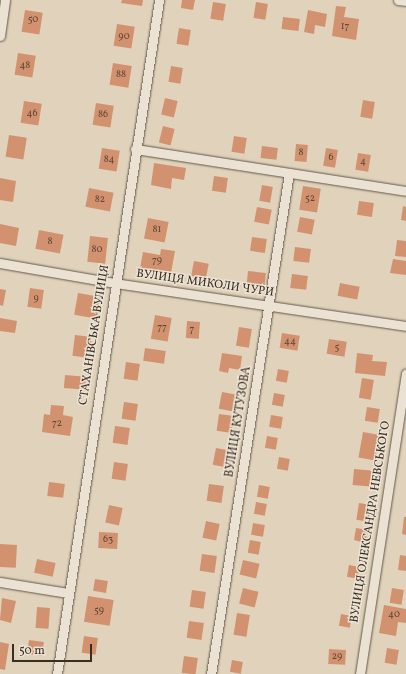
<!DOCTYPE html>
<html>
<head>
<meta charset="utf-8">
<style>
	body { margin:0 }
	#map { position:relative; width:406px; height:674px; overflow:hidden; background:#e1d3bb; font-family:Vollkorn,serif }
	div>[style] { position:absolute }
	.building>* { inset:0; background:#d2926f; transform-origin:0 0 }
	.roads { filter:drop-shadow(0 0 1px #625748) drop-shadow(0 0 1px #625748) }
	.minor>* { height:9px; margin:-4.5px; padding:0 4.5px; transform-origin:4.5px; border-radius:4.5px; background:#ece2d3 }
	span { translate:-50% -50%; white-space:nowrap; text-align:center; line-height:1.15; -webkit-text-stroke:3px #ece2d3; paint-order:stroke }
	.number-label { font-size:10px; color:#5e4735 }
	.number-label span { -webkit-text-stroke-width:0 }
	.street-label { font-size:12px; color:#382e22 }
	.scale { position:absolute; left:12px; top:644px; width:80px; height:18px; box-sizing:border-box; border:2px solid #382e22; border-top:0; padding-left:5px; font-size:12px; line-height:14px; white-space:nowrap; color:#382e22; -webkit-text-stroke:3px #ece2d3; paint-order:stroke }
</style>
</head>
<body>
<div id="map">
	<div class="building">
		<i style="clip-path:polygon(122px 0,143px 0,142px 6px,121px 3px)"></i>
		<i style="clip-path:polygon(182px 0,195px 0,193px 10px,181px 8px)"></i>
		<i style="left:213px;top:2px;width:13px;height:17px;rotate:9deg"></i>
		<i style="left:256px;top:2px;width:12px;height:16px;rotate:9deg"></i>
		<i style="clip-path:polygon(336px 6px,346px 7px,344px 17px,359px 19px,356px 40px,332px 36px)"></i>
		<i style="left:25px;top:10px;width:18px;height:22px;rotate:9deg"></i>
		<i style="clip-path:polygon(308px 10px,327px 14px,325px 27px,315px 25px,314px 34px,304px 32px)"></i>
		<i style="left:283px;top:17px;width:17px;height:12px;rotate:7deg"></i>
		<i style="left:117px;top:24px;width:18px;height:22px;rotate:9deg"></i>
		<i style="left:179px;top:28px;width:12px;height:16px;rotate:9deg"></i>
		<i style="left:18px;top:53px;width:18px;height:22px;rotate:9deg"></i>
		<i style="left:113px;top:63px;width:19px;height:22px;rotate:9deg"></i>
		<i style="left:171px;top:66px;width:12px;height:16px;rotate:9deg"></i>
		<i style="left:165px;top:98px;width:13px;height:17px;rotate:13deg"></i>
		<i style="left:363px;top:100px;width:12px;height:17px;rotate:9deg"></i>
		<i style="left:24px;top:101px;width:18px;height:22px;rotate:9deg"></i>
		<i style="left:96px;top:103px;width:18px;height:22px;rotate:9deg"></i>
		<i style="left:163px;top:126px;width:12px;height:17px;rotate:14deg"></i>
		<i style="left:9px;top:135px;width:18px;height:22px;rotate:9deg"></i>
		<i style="left:234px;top:136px;width:13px;height:16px;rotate:9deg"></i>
		<i style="left:296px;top:144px;width:12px;height:17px;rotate:5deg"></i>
		<i style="left:262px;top:146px;width:16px;height:12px;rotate:7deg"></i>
		<i style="left:102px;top:148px;width:18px;height:21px;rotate:9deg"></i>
		<i style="left:326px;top:148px;width:12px;height:18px;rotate:9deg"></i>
		<i style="left:358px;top:153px;width:13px;height:17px;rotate:9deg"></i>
		<i style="clip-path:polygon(154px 163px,186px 168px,184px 180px,172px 178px,171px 189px,151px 185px)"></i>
		<i style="left:214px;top:176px;width:14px;height:15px;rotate:8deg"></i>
		<i style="clip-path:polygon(0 178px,16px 181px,13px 202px,0 200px)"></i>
		<i style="left:262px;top:185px;width:11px;height:16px;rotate:10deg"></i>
		<i style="left:303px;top:186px;width:18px;height:24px;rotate:9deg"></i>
		<i style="left:89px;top:188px;width:25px;height:19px;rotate:11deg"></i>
		<i style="left:359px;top:201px;width:15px;height:14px;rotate:8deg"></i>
		<i style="clip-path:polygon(403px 206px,406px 207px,406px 221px,401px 220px)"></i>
		<i style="left:257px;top:207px;width:15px;height:15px;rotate:11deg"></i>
		<i style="left:300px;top:217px;width:15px;height:15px;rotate:11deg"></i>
		<i style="left:148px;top:218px;width:21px;height:21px;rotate:11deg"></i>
		<i style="clip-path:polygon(0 224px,19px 228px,16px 246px,0 243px)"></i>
		<i style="left:39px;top:230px;width:25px;height:19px;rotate:11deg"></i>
		<i style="left:90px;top:236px;width:18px;height:26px;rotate:6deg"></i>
		<i style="left:252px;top:237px;width:15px;height:14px;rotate:8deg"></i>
		<i style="clip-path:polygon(397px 240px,406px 241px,406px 257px,395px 256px)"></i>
		<i style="left:295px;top:247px;width:16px;height:14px;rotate:7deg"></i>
		<i style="clip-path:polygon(161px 249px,175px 251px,171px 273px,140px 268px,143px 252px,160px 255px)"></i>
		<i style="clip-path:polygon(393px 259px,406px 261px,406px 275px,390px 273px)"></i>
		<i style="left:194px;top:261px;width:15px;height:15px;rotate:11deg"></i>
		<i style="left:248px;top:271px;width:18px;height:13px;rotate:6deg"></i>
		<i style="left:292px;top:274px;width:16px;height:14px;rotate:7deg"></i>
		<i style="left:340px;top:283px;width:20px;height:13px;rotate:11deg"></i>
		<i style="left:30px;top:288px;width:14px;height:19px;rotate:8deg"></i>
		<i style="clip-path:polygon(0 289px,6px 290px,3px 306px,0 305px)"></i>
		<i style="left:78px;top:293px;width:23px;height:22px;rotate:10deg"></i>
		<i style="left:155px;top:315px;width:17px;height:24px;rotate:10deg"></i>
		<i style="clip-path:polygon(0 318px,17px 321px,15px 333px,0 331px)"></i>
		<i style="left:187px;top:321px;width:13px;height:17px;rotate:4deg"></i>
		<i style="left:239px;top:327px;width:13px;height:19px;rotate:9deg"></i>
		<i style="left:282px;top:333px;width:18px;height:15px;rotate:9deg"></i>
		<i style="left:75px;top:335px;width:17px;height:21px;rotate:7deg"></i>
		<i style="left:329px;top:339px;width:18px;height:15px;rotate:9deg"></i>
		<i style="left:145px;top:348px;width:21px;height:13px;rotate:8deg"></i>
		<i style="clip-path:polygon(222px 353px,242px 356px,240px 370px,229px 368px,228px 373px,219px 371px)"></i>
		<i style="clip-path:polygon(357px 353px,373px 355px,372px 361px,387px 362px,385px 376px,355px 373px)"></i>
		<i style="left:126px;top:362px;width:14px;height:17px;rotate:8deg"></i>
		<i style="left:278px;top:369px;width:11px;height:12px;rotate:10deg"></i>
		<i style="left:65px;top:375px;width:21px;height:13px;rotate:5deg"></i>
		<i style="left:362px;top:378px;width:12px;height:20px;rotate:9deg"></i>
		<i style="left:222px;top:392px;width:15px;height:17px;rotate:11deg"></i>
		<i style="left:274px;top:393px;width:11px;height:12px;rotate:10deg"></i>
		<i style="left:124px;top:402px;width:14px;height:17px;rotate:8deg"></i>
		<i style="clip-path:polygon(51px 405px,64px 406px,63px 415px,73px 417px,70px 436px,42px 432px,44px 414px,50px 415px)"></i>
		<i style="left:367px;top:407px;width:13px;height:14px;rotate:9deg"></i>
		<i style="left:219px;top:414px;width:15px;height:17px;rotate:8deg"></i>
		<i style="left:271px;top:415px;width:12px;height:12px;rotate:9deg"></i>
		<i style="left:115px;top:426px;width:15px;height:17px;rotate:8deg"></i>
		<i style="left:363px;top:432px;width:17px;height:26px;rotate:10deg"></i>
		<i style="left:267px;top:436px;width:11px;height:12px;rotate:10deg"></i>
		<i style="left:216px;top:448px;width:15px;height:17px;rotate:11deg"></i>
		<i style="left:279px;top:457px;width:11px;height:12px;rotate:10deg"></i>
		<i style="left:114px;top:462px;width:14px;height:17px;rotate:8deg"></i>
		<i style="left:354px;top:469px;width:21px;height:16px;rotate:5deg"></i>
		<i style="left:49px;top:482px;width:16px;height:14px;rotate:7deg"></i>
		<i style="left:209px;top:484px;width:15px;height:17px;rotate:8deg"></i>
		<i style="left:259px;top:485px;width:11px;height:12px;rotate:10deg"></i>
		<i style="left:256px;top:502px;width:11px;height:12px;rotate:10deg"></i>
		<i style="left:359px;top:503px;width:12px;height:17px;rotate:9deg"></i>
		<i style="left:109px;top:505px;width:14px;height:18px;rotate:12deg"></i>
		<i style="clip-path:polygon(404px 517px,406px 517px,406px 535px,402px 534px)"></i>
		<i style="left:206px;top:521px;width:14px;height:17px;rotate:12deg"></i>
		<i style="left:253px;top:523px;width:12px;height:12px;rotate:9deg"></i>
		<i style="clip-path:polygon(356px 528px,368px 530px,365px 543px,354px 540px)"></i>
		<i style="left:99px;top:532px;width:19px;height:16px;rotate:3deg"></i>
		<i style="left:250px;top:540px;width:11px;height:13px;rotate:10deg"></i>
		<i style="left:0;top:544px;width:17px;height:23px;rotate:3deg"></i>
		<i style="left:202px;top:554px;width:15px;height:17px;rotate:8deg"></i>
		<i style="clip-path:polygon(400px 555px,406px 556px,406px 571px,398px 570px)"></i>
		<i style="left:37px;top:559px;width:19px;height:14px;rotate:12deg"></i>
		<i style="left:243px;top:560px;width:17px;height:15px;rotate:13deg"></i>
		<i style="left:349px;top:565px;width:11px;height:12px;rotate:10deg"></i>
		<i style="left:95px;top:579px;width:13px;height:12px;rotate:9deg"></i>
		<i style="left:243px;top:588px;width:16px;height:16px;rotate:14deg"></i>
		<i style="left:392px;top:588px;width:12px;height:15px;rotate:9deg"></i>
		<i style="left:192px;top:590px;width:14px;height:17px;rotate:8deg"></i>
		<i style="left:88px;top:596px;width:26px;height:26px;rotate:9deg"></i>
		<i style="clip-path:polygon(2px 598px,16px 601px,11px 623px,0 620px)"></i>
		<i style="clip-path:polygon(384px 605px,406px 609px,406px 623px,398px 622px,396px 636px,379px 633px)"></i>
		<i style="left:37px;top:607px;width:13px;height:21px;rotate:4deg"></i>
		<i style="left:237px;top:613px;width:13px;height:22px;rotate:9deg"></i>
		<i style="left:341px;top:614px;width:11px;height:12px;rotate:10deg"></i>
		<i style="left:189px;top:621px;width:15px;height:17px;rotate:8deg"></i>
		<i style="left:84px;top:636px;width:14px;height:17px;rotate:8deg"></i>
		<i style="left:29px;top:640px;width:15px;height:14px;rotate:8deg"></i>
		<i style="clip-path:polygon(0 642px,9px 644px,5px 670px,0 669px)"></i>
		<i style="left:387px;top:648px;width:12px;height:15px;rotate:9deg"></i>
		<i style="left:329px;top:649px;width:17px;height:15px;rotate:3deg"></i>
		<i style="left:184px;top:656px;width:14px;height:17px;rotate:8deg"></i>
		<i style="left:232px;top:660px;width:11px;height:12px;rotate:10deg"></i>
	</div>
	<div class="roads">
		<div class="minor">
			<i style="left:398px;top:0;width:8px;rotate:7deg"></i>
			<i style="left:0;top:36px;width:36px;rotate:-82deg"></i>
			<i style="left:135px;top:149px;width:274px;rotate:8.8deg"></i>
			<i style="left:0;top:263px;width:117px;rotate:9.9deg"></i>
			<i style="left:115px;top:283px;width:294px;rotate:8.4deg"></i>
			<i style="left:0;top:582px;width:69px;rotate:9.2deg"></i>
			<i style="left:57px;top:674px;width:682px;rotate:-81.39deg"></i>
			<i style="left:211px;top:674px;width:507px;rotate:-81.15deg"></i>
			<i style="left:360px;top:674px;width:304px;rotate:-81.3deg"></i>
		</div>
	</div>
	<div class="number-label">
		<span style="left:33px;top:20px">50</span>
		<span style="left:345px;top:27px">17</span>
		<span style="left:124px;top:37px">90</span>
		<span style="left:25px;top:66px">48</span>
		<span style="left:121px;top:75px">88</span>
		<span style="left:32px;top:114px">46</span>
		<span style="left:103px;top:115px">86</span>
		<span style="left:301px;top:153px">8</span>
		<span style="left:331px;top:158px">6</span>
		<span style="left:109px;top:160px">84</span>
		<span style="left:363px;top:162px">4</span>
		<span style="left:310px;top:199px">52</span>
		<span style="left:100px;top:200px">82</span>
		<span style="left:157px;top:230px">81</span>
		<span style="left:50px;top:242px">8</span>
		<span style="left:97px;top:250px">80</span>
		<span style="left:157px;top:261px">79</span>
		<span style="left:36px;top:299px">9</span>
		<span style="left:162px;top:328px">77</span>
		<span style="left:192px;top:330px">7</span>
		<span style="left:290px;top:342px">44</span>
		<span style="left:337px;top:348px">5</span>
		<span style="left:57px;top:424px">72</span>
		<span style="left:108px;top:540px">63</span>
		<span style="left:99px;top:611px">59</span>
		<span style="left:394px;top:615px">40</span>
		<span style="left:337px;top:657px">29</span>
	</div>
	<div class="street-label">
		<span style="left:205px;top:284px;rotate:8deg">ВУЛИЦЯ МИКОЛИ ЧУРИ</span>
		<span style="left:95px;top:335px;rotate:-81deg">СТАХАНІВСЬКА ВУЛИЦЯ</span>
		<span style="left:239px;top:422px;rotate:-81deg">ВУЛИЦЯ КУТУЗОВА</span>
		<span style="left:371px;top:522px;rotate:-81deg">ВУЛИЦЯ ОЛЕКСАНДРА НЕВСЬКОГО</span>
	</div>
	<div class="scale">50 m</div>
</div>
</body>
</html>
